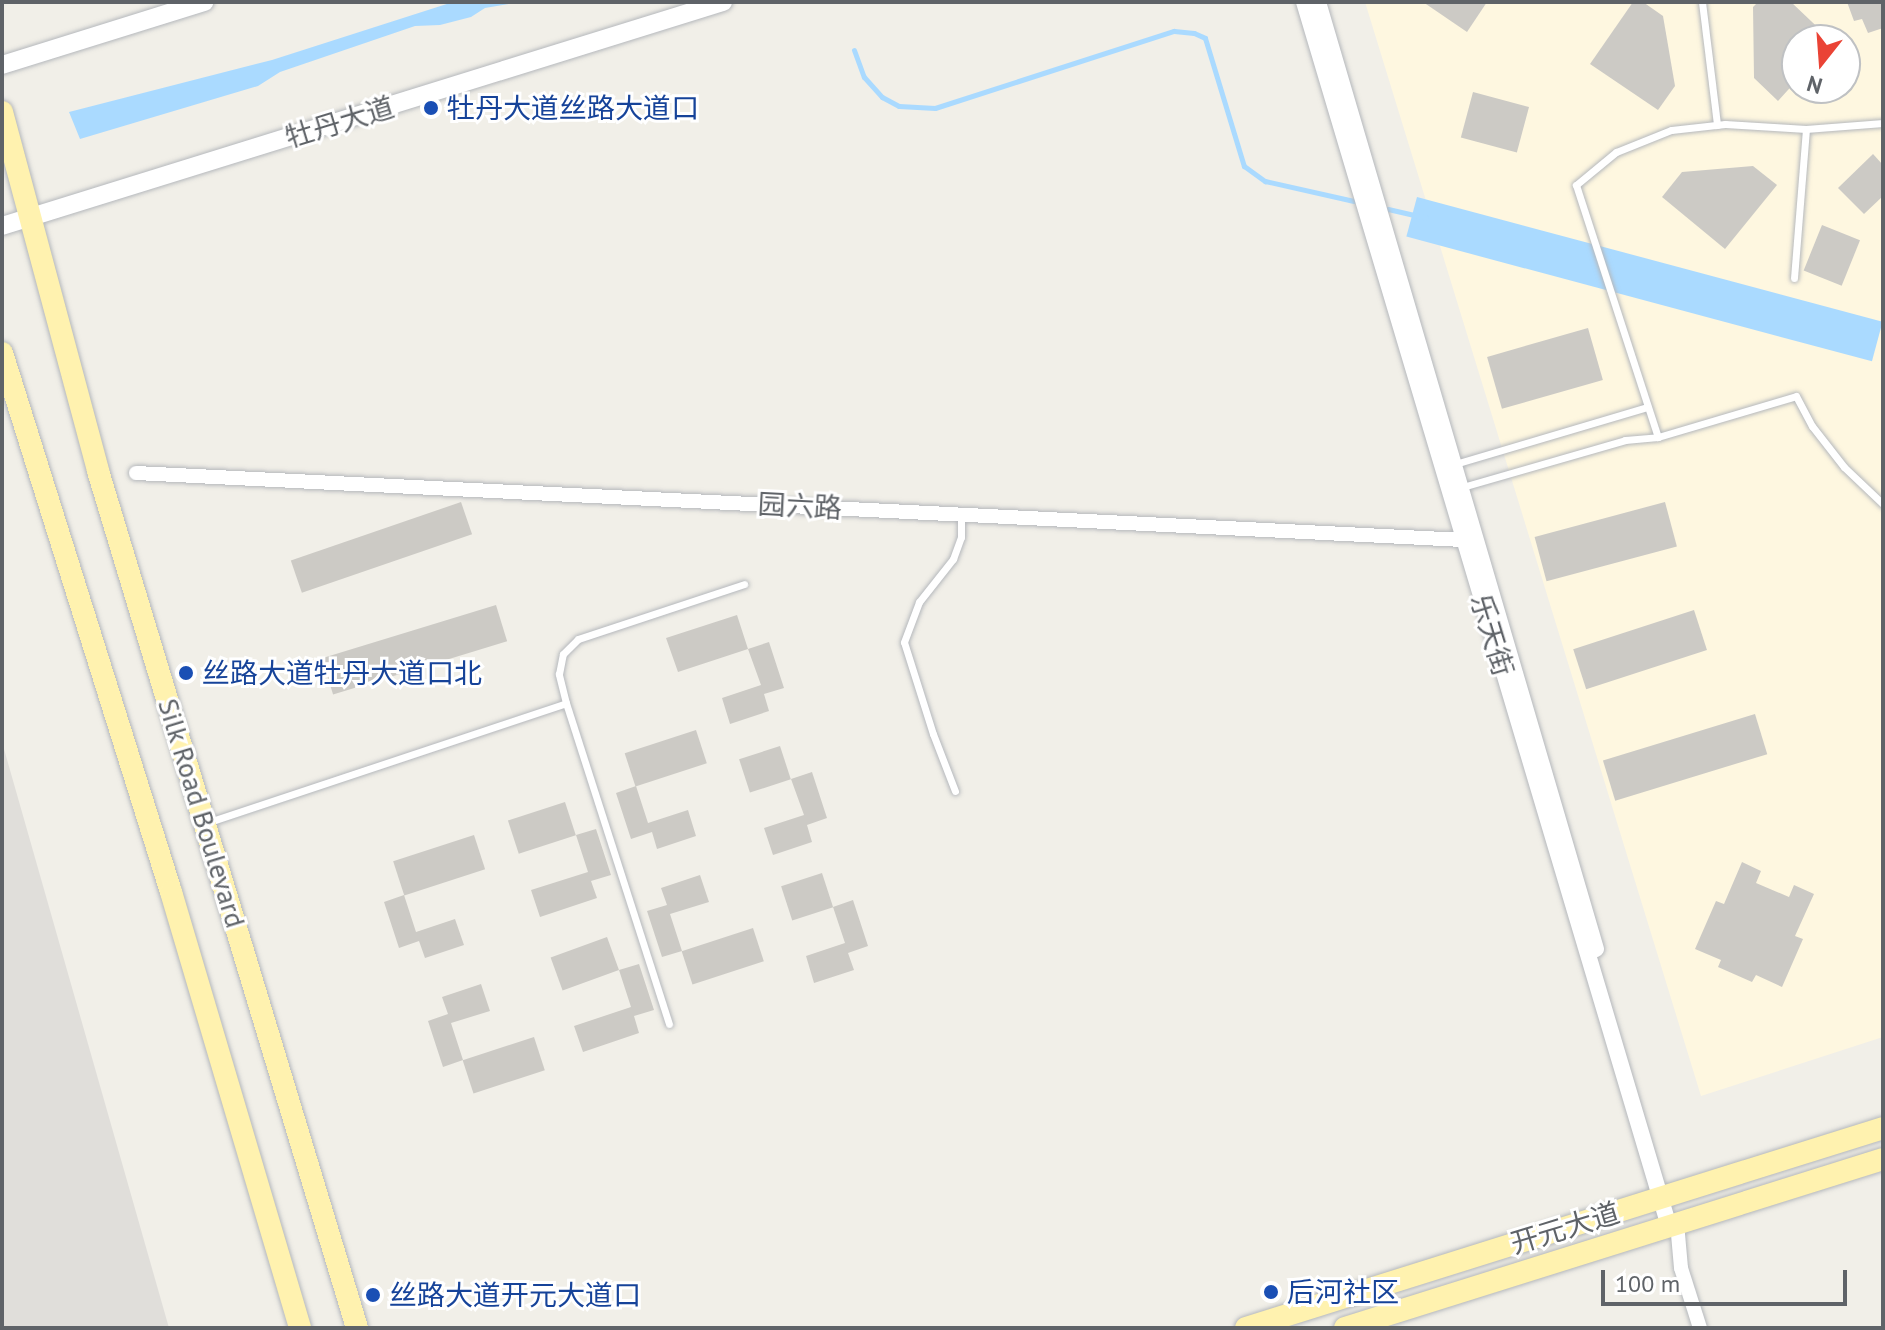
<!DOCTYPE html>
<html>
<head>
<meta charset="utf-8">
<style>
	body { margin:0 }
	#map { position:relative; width:1885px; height:1330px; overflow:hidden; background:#f1efe8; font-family:"PT Sans","Noto Sans SC",sans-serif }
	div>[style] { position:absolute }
	.commercial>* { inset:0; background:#fef7e0 }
	.industrial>* { inset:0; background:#e0deda }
	.water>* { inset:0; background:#aadaff; transform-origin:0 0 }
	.stream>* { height:5px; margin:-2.5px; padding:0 2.5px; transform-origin:2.5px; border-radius:2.5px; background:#aadaff }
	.building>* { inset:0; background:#cccac5; transform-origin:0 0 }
	.roads { filter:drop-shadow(0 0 2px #b5b8bc) drop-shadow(0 0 2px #b5b8bc) }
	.service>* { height:7px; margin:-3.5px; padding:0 3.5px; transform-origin:3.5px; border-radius:3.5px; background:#fff }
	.minor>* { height:14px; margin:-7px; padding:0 7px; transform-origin:7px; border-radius:7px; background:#fff }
	.tertiary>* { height:16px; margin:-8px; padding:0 8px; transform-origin:8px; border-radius:8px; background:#fff }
	.secondary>* { height:18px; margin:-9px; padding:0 9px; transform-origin:9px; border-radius:9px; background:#fff }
	.primary>* { height:22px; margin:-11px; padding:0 11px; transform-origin:11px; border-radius:11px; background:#fff2af }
	.dots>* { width:22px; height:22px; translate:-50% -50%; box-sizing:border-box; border:4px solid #fff; border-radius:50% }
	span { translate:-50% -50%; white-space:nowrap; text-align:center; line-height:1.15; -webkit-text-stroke:6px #fff; paint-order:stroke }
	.transit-label { font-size:28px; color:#164399 }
	.left { translate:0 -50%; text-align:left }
	.street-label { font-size:28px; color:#5f6368 }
	.frame { position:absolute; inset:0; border:4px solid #5f6368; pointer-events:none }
	.north { position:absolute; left:1781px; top:24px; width:80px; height:80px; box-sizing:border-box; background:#fff; border:2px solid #bfc1c3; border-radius:50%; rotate:197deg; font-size:22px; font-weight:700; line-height:32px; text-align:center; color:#5f6368 }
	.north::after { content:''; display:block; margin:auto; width:28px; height:36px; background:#ea4335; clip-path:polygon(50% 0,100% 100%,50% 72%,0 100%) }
	.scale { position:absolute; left:1601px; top:1270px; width:246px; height:36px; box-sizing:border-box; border:4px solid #5f6368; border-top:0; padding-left:10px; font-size:24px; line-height:28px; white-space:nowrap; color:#5f6368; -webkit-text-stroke:6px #fff; paint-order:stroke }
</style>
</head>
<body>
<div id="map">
	<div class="commercial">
		<i style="clip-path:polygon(evenodd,1365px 2px,1883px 2px,1883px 1037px,1701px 1096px,1365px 2px,1797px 40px,1845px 40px,1845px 88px,1797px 88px,1797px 40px)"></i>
	</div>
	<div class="industrial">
		<i style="clip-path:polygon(2px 742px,169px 1328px,2px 1328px)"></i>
	</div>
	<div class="water">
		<i style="clip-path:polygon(453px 2px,521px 2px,485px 8px,471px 17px,440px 25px,415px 26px,280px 72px,258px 86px,80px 139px,69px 112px,272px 60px)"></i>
		<i style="left:1417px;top:197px;width:482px;height:41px;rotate:15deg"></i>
	</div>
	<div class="stream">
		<i style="left:854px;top:50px;width:29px;rotate:70deg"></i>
		<i style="left:864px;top:77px;width:27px;rotate:48deg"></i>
		<i style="left:882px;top:97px;width:19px;rotate:28deg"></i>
		<i style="left:899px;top:106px;width:36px;rotate:3deg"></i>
		<i style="left:935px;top:108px;width:251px;rotate:-17.9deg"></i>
		<i style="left:1174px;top:31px;width:20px;rotate:6deg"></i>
		<i style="left:1194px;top:33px;width:12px;rotate:24deg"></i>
		<i style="left:1205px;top:38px;width:134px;rotate:73.1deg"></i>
		<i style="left:1244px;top:166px;width:26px;rotate:36deg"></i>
		<i style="left:1265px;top:181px;width:91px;rotate:12.7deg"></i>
		<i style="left:1388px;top:209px;width:39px;rotate:13deg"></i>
	</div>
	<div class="building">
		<i style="clip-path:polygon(1423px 2px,1487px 2px,1467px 32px)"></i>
		<i style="clip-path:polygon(1633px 2px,1643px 2px,1663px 16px,1675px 86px,1658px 110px,1590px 64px)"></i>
		<i style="clip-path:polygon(1758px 2px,1791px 2px,1831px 40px,1797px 40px,1797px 80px,1778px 101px,1754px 78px,1753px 7px)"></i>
		<i style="clip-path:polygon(1847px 2px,1883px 2px,1883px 28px,1868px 33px,1862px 19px,1854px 21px)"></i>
		<i style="left:1473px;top:92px;width:58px;height:47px;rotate:15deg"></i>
		<i style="clip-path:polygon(1873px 154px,1883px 165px,1883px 196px,1864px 214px,1838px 188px)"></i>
		<i style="clip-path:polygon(1753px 166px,1777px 185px,1725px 249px,1662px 197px,1682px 172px)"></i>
		<i style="left:1822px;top:225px;width:41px;height:49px;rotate:22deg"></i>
		<i style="left:1588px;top:328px;width:54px;height:105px;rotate:74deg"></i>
		<i style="left:461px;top:502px;width:34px;height:180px;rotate:71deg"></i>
		<i style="left:1665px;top:502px;width:46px;height:135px;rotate:75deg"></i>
		<i style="left:496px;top:605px;width:38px;height:182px;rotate:73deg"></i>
		<i style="left:1694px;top:610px;width:42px;height:127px;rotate:72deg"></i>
		<i style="clip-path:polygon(737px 615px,748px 649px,769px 642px,784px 688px,764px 694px,769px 711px,730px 724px,722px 698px,761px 685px,748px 649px,678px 672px,666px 638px)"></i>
		<i style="left:1755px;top:714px;width:42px;height:159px;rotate:73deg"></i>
		<i style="left:696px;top:730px;width:35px;height:75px;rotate:72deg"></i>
		<i style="left:780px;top:746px;width:35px;height:43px;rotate:72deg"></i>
		<i style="clip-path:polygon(812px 772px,827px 818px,807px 825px,812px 842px,773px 855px,764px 828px,804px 815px,791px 779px)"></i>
		<i style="clip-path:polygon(636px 786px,648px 823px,688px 810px,696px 836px,657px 849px,652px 832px,631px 839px,616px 793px)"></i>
		<i style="left:565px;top:802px;width:35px;height:60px;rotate:72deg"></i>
		<i style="clip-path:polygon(596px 829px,611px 875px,591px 881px,597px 898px,540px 917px,531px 890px,588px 872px,576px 835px)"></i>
		<i style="left:474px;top:835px;width:36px;height:85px;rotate:72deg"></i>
		<i style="clip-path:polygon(1742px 862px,1761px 871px,1756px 883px,1789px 897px,1794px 885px,1814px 894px,1795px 936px,1803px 939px,1782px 987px,1756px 975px,1752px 982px,1718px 967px,1721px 960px,1695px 949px,1716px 901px,1724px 904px)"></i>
		<i style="left:822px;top:873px;width:36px;height:43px;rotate:72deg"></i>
		<i style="clip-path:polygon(700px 875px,709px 902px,670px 914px,682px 951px,662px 957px,647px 911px,667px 905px,661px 888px)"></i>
		<i style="clip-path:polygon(404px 895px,416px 932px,455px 919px,464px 945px,425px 958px,419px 941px,399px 948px,384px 902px)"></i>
		<i style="clip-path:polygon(853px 900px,868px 946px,848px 953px,854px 970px,814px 983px,806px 956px,845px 943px,833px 907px)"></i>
		<i style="left:753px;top:928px;width:35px;height:75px;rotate:72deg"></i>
		<i style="left:607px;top:937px;width:35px;height:60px;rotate:70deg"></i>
		<i style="clip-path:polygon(639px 964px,654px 1010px,634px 1016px,639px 1033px,583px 1052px,574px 1026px,631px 1007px,619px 970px)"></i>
		<i style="clip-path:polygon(481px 984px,490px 1011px,451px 1023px,463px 1060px,443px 1067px,428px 1021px,448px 1014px,442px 997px)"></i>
		<i style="left:534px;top:1037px;width:35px;height:75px;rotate:72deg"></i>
	</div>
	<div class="roads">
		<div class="service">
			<i style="left:1702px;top:2px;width:124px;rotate:83deg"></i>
			<i style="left:1806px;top:129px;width:81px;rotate:-176.5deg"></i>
			<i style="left:1725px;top:124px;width:54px;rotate:173.7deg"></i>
			<i style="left:1671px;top:130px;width:59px;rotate:158.2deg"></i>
			<i style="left:1616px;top:152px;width:52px;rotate:140.5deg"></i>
			<i style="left:1576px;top:185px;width:265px;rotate:72deg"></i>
			<i style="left:1658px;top:437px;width:144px;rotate:-16.5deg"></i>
			<i style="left:1796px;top:396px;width:34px;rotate:62deg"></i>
			<i style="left:1812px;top:426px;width:52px;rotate:52deg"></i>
			<i style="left:1844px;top:467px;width:54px;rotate:43.5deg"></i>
			<i style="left:1794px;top:278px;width:149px;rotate:-85.4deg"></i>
			<i style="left:1806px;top:129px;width:77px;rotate:-4.5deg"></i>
			<i style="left:1455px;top:464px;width:201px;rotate:-16.5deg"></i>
			<i style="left:1459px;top:488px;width:173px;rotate:-16.1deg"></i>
			<i style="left:1625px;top:440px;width:33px;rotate:-5deg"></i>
			<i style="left:566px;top:703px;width:30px;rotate:-104deg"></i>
			<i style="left:559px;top:674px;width:20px;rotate:-79deg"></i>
			<i style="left:563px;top:654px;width:21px;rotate:-45deg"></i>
			<i style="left:578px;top:639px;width:175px;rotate:-18.3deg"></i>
			<i style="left:955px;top:791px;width:61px;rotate:-111.1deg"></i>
			<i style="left:933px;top:734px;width:96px;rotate:-107.5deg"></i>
			<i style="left:904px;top:642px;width:43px;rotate:-69.4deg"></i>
			<i style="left:919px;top:602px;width:55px;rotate:-51.7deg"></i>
			<i style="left:953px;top:559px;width:23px;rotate:-70deg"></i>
			<i style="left:961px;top:537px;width:23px;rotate:-90deg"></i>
			<i style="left:206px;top:823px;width:379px;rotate:-18.4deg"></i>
			<i style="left:566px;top:703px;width:337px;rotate:72.2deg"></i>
		</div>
		<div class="minor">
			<i style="left:136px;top:473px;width:1329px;rotate:2.89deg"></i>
			<i style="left:1677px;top:1223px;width:45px;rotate:84.9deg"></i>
			<i style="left:1681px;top:1268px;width:63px;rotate:72.4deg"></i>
		</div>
		<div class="tertiary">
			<i style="left:1304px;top:2px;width:1277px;rotate:73.4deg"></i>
			<i style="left:1318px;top:2px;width:987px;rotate:73.64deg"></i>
		</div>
		<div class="secondary">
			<i style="left:2px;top:65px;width:212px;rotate:-17.3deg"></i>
			<i style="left:2px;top:226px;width:755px;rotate:-17.26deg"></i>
		</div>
		<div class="primary">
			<i style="left:2px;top:112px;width:372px;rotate:75deg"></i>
			<i style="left:98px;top:471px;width:895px;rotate:73.18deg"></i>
			<i style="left:2px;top:353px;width:565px;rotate:72.59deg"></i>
			<i style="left:171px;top:892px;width:455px;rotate:73.5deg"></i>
			<i style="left:1246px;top:1328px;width:668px;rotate:-17.43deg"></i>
			<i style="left:1345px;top:1328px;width:564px;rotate:-17.44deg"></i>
		</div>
	</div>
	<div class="dots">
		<i style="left:431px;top:108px;background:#1a4fb4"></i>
		<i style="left:186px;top:673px;background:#1a4fb4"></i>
		<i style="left:1271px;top:1292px;background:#1a4fb4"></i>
		<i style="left:373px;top:1295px;background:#1a4fb4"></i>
	</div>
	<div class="transit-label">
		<span class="left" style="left:447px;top:108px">牡丹大道丝路大道口</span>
		<span class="left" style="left:202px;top:673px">丝路大道牡丹大道口北</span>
		<span class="left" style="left:1287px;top:1292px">后河社区</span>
		<span class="left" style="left:389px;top:1295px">丝路大道开元大道口</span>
	</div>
	<div class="street-label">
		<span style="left:340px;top:122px;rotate:-17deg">牡丹大道</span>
		<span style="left:800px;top:506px;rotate:3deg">园六路</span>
		<span style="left:1492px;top:635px;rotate:73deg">乐天街</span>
		<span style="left:202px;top:813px;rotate:73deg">Silk Road Boulevard</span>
		<span style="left:1565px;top:1228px;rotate:-17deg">开元大道</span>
	</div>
	<div class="frame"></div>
	<div class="north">N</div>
	<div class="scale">100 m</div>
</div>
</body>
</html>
